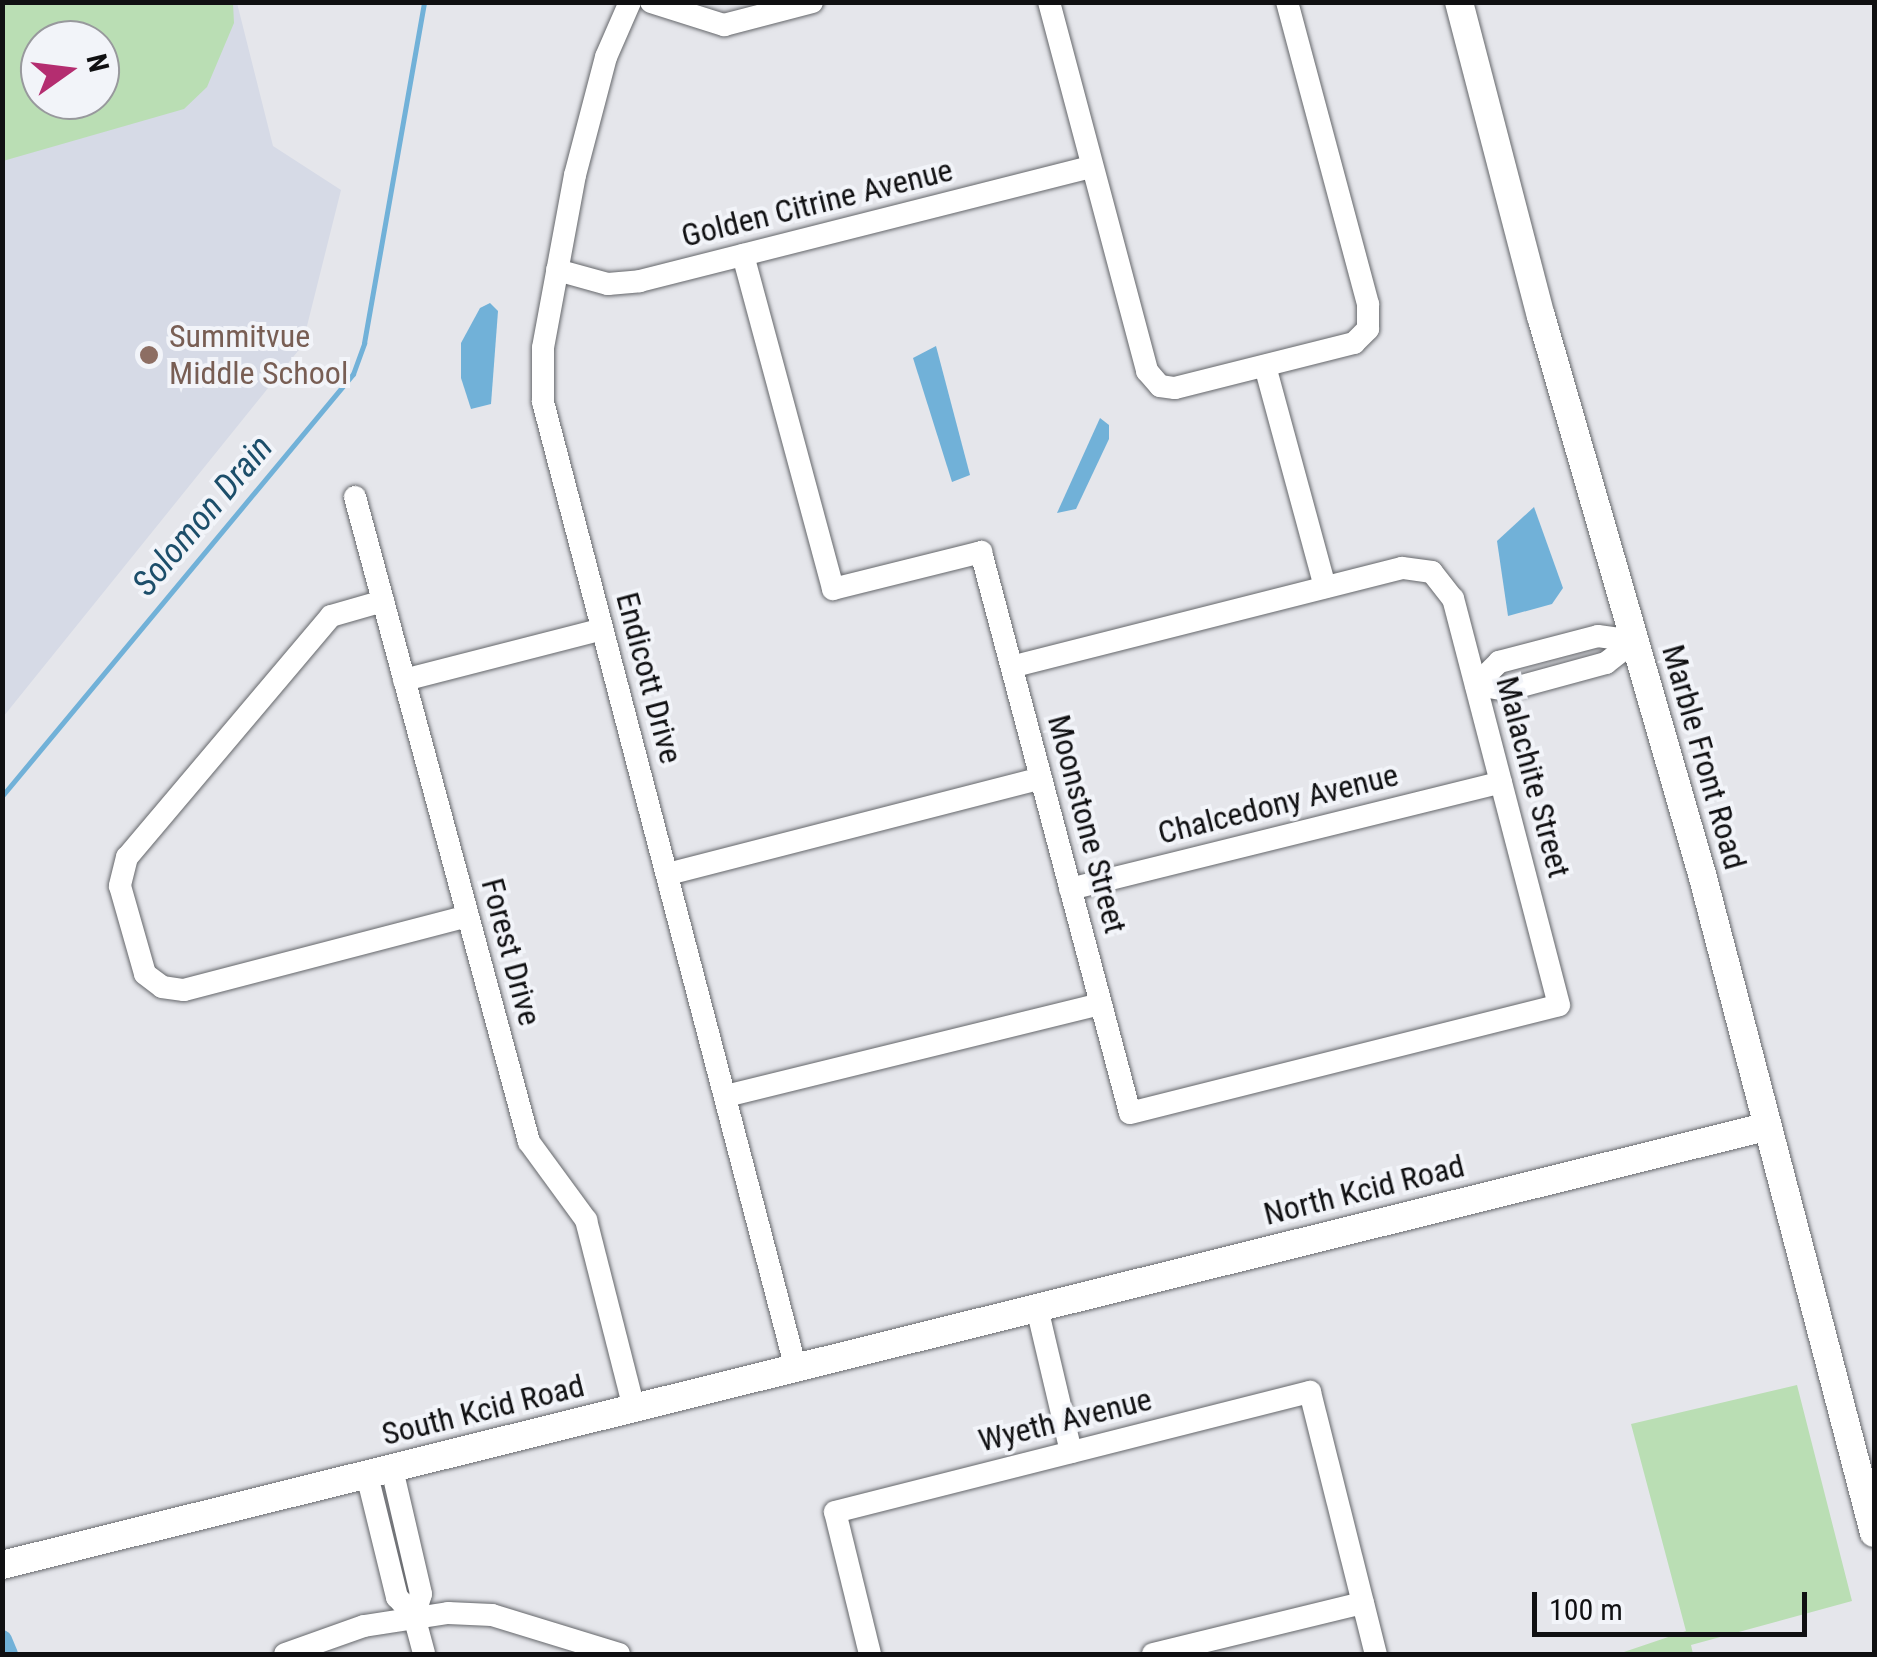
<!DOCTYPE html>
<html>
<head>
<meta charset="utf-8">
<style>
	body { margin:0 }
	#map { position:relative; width:1877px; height:1657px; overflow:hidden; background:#e5e6eb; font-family:"Roboto Condensed",sans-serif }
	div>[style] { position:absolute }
	.built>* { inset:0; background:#d6dae6 }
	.green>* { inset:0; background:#badeb4 }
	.water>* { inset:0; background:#71b1d8 }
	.stream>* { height:5px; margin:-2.5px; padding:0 2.5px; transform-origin:2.5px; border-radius:2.5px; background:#71b1d8 }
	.canal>* { height:20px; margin:-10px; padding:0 10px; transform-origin:10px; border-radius:10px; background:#71b1d8 }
	.roads { filter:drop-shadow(0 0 2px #65676b) drop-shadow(0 0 2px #65676b) }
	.minor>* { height:22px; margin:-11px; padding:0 11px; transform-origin:11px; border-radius:11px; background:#fff }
	.tertiary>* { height:28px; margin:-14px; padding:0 14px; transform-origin:14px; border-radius:14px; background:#fff }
	.dots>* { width:28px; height:28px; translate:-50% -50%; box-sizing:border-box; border:5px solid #f2f4f9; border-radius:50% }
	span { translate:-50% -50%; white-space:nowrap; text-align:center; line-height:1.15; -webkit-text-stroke:8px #f2f4f9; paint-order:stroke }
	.street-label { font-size:32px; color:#101012 }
	.education-label { font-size:32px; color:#785e54 }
	.left { translate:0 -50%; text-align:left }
	.water-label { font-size:35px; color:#1c4e6a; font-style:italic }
	.frame { position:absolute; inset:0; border:5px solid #101012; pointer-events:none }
	.north { position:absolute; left:20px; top:20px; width:100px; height:100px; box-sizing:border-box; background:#f2f4f9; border:2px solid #98999d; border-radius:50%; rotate:76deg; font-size:28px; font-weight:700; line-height:40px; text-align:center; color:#101012 }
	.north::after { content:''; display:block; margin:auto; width:35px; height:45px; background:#b42d70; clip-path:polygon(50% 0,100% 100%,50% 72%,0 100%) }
	.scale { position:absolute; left:1532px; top:1592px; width:275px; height:45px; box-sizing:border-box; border:5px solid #101012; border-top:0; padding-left:12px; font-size:30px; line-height:35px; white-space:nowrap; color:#101012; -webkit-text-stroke:8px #f2f4f9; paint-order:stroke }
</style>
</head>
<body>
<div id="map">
	<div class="built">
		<i style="clip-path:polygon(evenodd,3px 3px,237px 3px,273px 146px,341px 190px,302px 346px,3px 717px,3px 3px,40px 40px,100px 40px,100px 100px,40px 100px,40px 40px)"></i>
	</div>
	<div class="green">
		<i style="clip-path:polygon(evenodd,2px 3px,233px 3px,234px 23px,207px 87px,184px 109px,3px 161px,2px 3px,40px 40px,100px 40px,100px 100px,40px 100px,40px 40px)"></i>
		<i style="clip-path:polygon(1797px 1385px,1852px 1601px,1691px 1645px,1693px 1654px,1618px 1654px,1686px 1631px,1631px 1424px)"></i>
	</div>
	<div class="water">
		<i style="clip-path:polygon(490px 303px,498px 311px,491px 404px,471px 409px,461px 378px,461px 343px,480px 308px)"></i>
		<i style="clip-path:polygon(936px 346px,970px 475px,952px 482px,913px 358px)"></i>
		<i style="clip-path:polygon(1100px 418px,1109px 425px,1109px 439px,1076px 509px,1057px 513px)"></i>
		<i style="clip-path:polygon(1534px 507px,1563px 588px,1552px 604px,1508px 616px,1497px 541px)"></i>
	</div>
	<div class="stream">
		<i style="left:2px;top:796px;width:549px;rotate:-50.25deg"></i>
		<i style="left:353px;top:374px;width:33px;rotate:-70deg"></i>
		<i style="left:364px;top:343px;width:346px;rotate:-80deg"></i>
	</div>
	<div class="canal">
		<i style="left:2px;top:1640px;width:15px;rotate:67deg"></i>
	</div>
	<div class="roads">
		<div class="minor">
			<i style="left:630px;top:2px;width:60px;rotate:113.6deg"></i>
			<i style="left:606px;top:57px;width:122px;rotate:104.7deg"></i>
			<i style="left:575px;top:175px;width:176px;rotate:100.5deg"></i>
			<i style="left:543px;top:348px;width:54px;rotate:90deg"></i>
			<i style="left:543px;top:402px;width:1000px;rotate:75.34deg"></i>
			<i style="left:651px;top:2px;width:77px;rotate:17.5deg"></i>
			<i style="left:724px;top:25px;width:91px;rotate:-14.6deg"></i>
			<i style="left:1049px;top:2px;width:382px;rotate:75.1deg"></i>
			<i style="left:1147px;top:371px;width:20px;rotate:49deg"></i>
			<i style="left:1160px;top:386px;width:15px;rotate:8deg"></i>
			<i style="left:1175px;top:388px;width:185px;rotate:-14.1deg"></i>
			<i style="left:1354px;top:343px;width:20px;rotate:-45deg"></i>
			<i style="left:1368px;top:329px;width:25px;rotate:-90deg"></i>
			<i style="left:1368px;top:304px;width:313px;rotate:-105deg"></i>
			<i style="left:743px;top:255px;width:346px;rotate:74.9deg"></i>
			<i style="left:833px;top:589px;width:153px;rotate:-14deg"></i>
			<i style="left:981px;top:552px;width:580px;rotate:75.13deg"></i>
			<i style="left:1130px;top:1113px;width:442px;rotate:-14.1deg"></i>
			<i style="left:1559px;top:1005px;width:420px;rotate:-104.6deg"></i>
			<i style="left:1453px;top:599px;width:34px;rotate:-128deg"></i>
			<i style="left:1432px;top:572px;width:30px;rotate:-172deg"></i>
			<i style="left:1402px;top:568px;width:402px;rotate:165.8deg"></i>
			<i style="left:557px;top:270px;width:53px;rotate:15.4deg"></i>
			<i style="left:608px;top:284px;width:32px;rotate:-5deg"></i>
			<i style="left:640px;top:281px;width:466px;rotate:-14.2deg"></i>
			<i style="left:1265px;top:366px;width:229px;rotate:74.8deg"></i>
			<i style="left:355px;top:497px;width:668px;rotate:74.9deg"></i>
			<i style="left:529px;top:1142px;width:97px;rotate:53.8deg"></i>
			<i style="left:586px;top:1220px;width:195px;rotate:75.7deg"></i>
			<i style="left:383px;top:601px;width:54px;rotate:163.9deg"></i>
			<i style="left:331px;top:616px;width:316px;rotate:130.2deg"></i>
			<i style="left:127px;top:857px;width:30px;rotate:104deg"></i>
			<i style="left:120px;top:886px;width:91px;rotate:74.1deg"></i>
			<i style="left:145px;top:974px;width:21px;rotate:37deg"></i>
			<i style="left:162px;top:987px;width:22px;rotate:8deg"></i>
			<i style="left:184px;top:990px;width:293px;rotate:-14.6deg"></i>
			<i style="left:404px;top:680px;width:204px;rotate:-14.4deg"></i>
			<i style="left:1476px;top:685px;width:33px;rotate:-45deg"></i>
			<i style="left:1499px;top:662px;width:102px;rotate:-14.7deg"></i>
			<i style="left:1598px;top:636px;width:36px;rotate:8deg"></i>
			<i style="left:1476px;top:685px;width:31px;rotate:9deg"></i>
			<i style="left:1507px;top:690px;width:103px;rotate:-15.3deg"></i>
			<i style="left:1606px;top:663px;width:36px;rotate:-38deg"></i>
			<i style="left:668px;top:874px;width:385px;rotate:-14.4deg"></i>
			<i style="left:1070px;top:889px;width:444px;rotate:-13.9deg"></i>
			<i style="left:726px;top:1096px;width:386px;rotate:-13.8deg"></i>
			<i style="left:1037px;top:1308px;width:148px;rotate:76.7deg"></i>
			<i style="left:392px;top:1469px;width:128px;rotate:76.9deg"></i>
			<i style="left:421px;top:1594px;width:23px;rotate:108deg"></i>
			<i style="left:367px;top:1475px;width:126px;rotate:76.2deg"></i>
			<i style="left:397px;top:1597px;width:25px;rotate:48deg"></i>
			<i style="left:414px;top:1616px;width:39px;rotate:75deg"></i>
			<i style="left:285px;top:1654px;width:84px;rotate:-19.5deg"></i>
			<i style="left:364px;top:1626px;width:85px;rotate:-8.8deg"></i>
			<i style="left:448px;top:1613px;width:44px;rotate:2.6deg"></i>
			<i style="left:492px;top:1615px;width:133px;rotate:17.1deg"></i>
			<i style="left:870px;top:1654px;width:146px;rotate:-103.8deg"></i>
			<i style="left:835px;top:1512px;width:490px;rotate:-14.2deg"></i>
			<i style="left:1310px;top:1392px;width:270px;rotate:75.9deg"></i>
			<i style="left:1153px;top:1654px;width:216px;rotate:-13.7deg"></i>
		</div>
		<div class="tertiary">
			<i style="left:1459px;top:2px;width:325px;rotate:75.4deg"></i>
			<i style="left:1541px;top:316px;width:581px;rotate:73.91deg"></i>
			<i style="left:1702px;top:874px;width:681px;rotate:75.37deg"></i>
			<i style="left:2px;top:1565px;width:1817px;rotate:-13.95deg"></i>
		</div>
	</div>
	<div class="dots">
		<i style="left:149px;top:355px;background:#8d6e63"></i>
	</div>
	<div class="street-label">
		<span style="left:817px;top:203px;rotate:-14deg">Golden Citrine Avenue</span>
		<span style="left:649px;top:678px;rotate:75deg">Endicott Drive</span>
		<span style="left:1704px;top:757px;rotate:74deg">Marble Front Road</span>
		<span style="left:1533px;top:777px;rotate:75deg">Malachite Street</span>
		<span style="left:1278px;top:804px;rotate:-14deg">Chalcedony Avenue</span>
		<span style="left:1087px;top:824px;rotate:75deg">Moonstone Street</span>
		<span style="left:511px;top:952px;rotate:75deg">Forest Drive</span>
		<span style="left:1364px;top:1190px;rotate:-14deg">North Kcid Road</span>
		<span style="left:483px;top:1410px;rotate:-14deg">South Kcid Road</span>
		<span style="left:1065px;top:1420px;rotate:-14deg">Wyeth Avenue</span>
	</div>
	<div class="education-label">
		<span class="left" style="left:169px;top:355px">Summitvue<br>Middle School</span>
	</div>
	<div class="water-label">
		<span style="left:203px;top:516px;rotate:-50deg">Solomon Drain</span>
	</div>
	<div class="frame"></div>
	<div class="north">N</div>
	<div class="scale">100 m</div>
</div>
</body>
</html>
